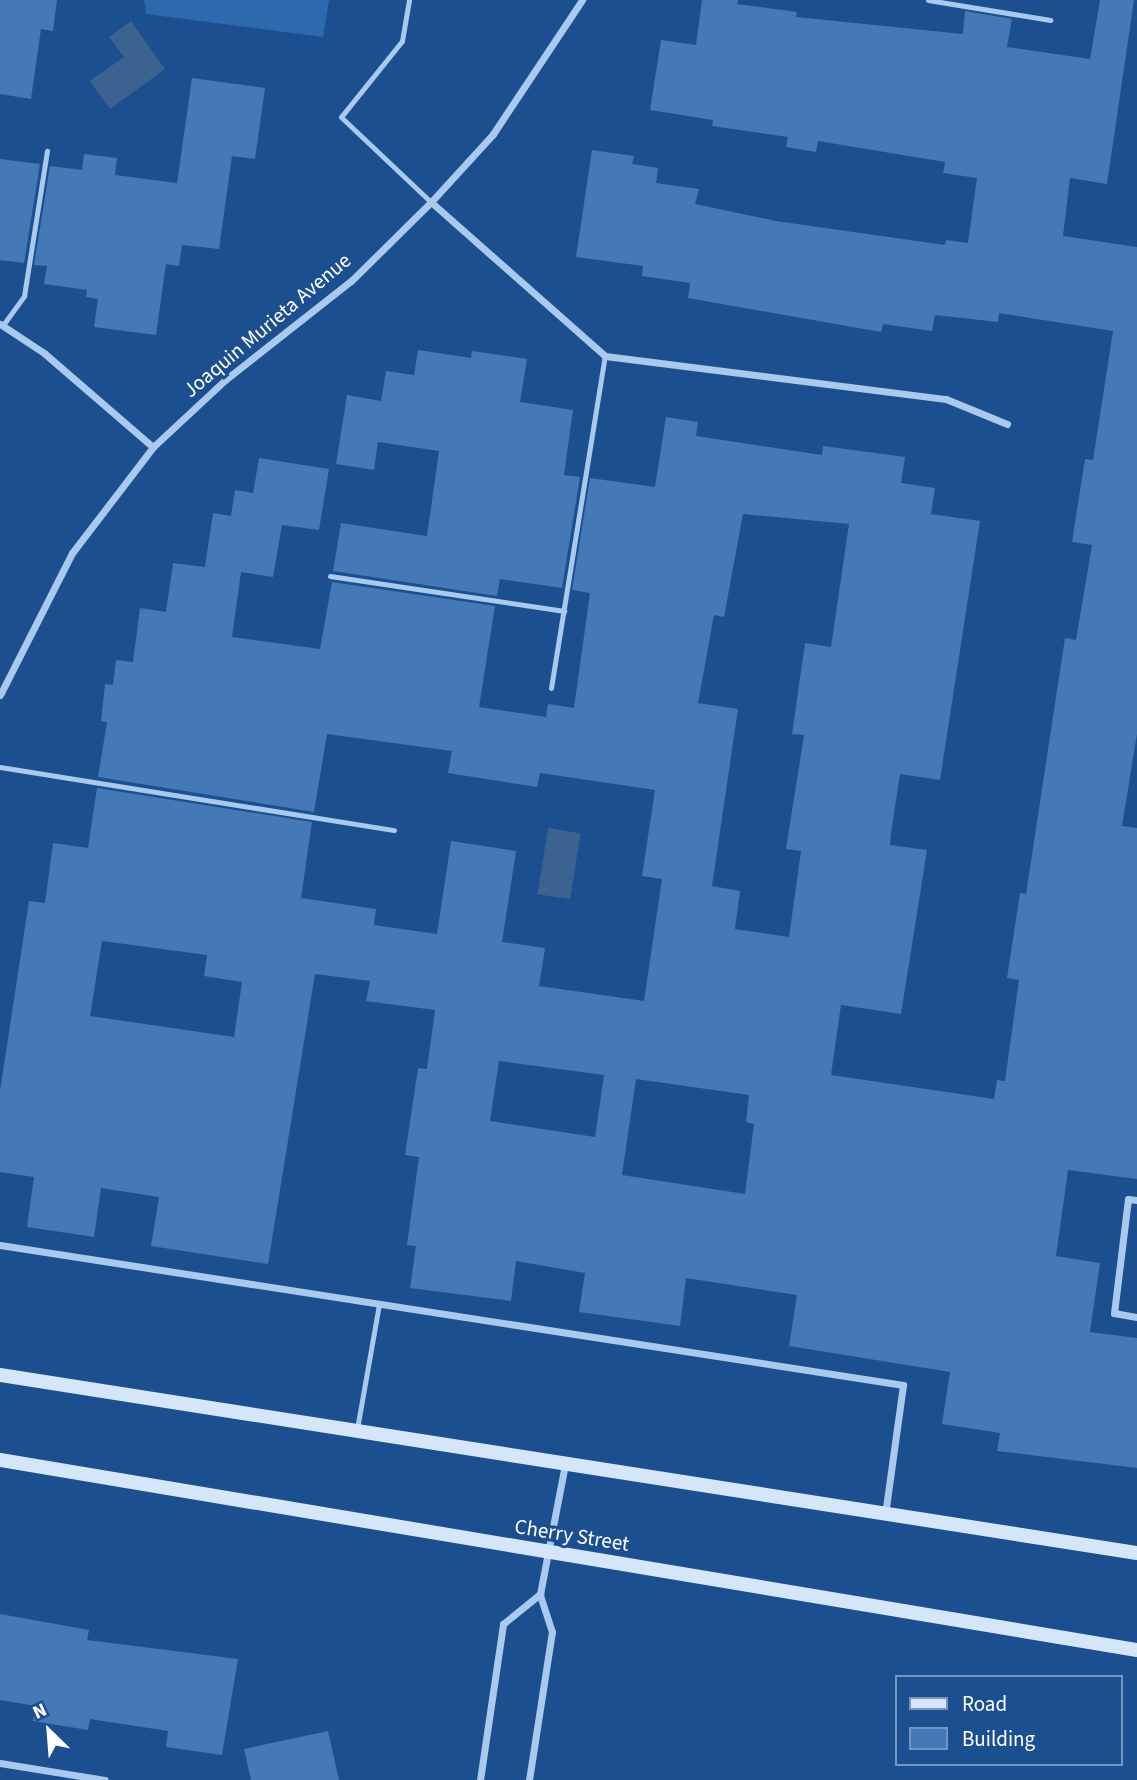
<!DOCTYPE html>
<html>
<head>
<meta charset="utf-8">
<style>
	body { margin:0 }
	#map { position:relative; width:1137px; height:1780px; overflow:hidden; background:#1b4f8f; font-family:"Source Sans 3",sans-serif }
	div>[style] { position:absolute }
	.green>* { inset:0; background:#2e69ad }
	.water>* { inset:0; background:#3c6290; transform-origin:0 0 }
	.building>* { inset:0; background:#4478b7 }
	.lane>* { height:5px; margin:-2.5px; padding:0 2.5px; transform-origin:2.5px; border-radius:2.5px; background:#a9c9ee }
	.street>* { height:7px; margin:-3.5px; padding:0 3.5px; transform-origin:3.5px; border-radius:3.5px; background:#a9c9ee }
	.secondary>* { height:14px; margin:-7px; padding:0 7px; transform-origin:7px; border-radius:7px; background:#d6e6fa }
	span { translate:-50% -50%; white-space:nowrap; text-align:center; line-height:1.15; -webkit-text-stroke:6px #1b4f8f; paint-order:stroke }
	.street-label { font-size:21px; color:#fff }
	.legend { position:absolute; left:895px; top:1675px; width:228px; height:91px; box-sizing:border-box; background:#1b4f8f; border:2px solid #7695bc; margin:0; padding:9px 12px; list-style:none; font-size:21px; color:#fff }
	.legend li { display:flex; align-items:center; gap:14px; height:35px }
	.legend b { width:35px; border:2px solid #7695bc }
	.north { position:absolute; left:14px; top:1696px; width:70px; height:70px; -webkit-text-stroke:5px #1b4f8f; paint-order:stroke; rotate:335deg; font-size:19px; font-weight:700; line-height:28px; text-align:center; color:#fff }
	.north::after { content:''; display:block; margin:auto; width:24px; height:32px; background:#fff; clip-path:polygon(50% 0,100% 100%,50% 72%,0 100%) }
</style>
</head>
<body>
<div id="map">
	<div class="green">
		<i style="clip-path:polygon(144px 0,329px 0,323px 37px,146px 14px)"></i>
	</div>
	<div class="water">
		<i style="clip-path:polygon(131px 21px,165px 69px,110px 109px,90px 81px,124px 57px,109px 37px)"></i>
		<i style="left:548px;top:828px;width:33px;height:67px;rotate:9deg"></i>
	</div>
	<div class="building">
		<i style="clip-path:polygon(0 0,57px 0,53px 31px,41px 29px,31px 99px,0 94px)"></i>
		<i style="clip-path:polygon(evenodd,702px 0,738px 0,737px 4px,797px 12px,796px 17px,963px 34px,965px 11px,1012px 19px,1007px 47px,1090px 59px,1100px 0,1134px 0,1107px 184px,1070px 178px,1063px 236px,1137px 247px,1137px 734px,1122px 826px,1137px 828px,1137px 1179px,1068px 1170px,1056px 1256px,1100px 1263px,1090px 1332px,1137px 1338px,1137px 1468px,997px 1451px,1000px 1433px,942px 1424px,950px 1372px,789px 1346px,797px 1295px,686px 1278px,680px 1326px,579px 1312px,585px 1273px,516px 1261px,511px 1301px,410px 1288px,416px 1246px,407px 1245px,419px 1157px,405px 1155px,418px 1068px,427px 1069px,435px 1010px,366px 1001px,370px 981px,315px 974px,268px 1264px,151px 1246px,159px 1197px,101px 1188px,94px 1237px,27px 1227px,34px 1177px,0 1172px,0 1091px,29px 901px,45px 903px,53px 843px,88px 848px,97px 788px,312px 822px,301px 898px,376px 909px,374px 925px,437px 934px,451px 841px,516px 851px,502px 942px,545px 948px,539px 986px,644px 1001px,662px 879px,642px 876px,655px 790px,540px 773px,537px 787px,448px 773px,452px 751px,327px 734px,314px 812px,98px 777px,107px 722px,101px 721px,105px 684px,113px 685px,116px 660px,133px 662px,140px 608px,166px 612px,173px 563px,205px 567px,213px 513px,231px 516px,235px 490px,253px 493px,259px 458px,329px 469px,319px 530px,282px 525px,273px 577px,241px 572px,232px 637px,320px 649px,332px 582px,495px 606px,479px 707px,546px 717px,548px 704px,574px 708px,590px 593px,572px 590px,590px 478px,655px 487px,666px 417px,698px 422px,696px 436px,822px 455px,823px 446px,905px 457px,901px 483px,935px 488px,931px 514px,980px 521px,940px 780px,900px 774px,891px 833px,890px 845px,927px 850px,901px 1014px,841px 1005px,831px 1075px,994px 1099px,997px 1080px,1005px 1081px,1019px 980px,1007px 978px,1020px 893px,1026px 894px,1065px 638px,1076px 640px,1092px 545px,1072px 542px,1085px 459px,1093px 460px,1113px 331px,999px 313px,998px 322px,935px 315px,932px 331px,883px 324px,881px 332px,688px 298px,690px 283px,642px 276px,643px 266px,576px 257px,592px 150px,634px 156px,632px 164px,658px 168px,656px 183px,699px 189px,695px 204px,776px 221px,945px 245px,946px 240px,968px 243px,977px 178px,943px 173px,945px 162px,818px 141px,816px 152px,786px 147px,788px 137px,712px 126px,713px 120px,650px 110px,661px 40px,696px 45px,702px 0,743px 514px,849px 524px,831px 647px,805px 643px,792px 734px,804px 735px,786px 849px,801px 851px,789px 937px,735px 929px,740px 891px,712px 886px,738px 709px,698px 703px,714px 615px,724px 617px,743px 514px,702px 0,102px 941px,207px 955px,204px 976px,242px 982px,234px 1037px,90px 1016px,102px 941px,702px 0,499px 1061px,604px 1075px,595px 1137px,490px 1121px,499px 1061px,702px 0,636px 1079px,749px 1095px,746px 1122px,754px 1124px,745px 1194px,622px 1175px,636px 1079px)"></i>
		<i style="clip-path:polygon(192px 78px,265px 88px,255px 159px,232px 156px,219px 249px,182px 245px,179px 266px,166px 264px,156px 335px,94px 327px,98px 299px,86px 297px,87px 290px,44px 284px,47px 266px,34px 265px,50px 166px,82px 170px,84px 154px,117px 158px,115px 175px,177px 183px)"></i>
		<i style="clip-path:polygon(0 159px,40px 164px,24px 263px,0 260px)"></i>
		<i style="clip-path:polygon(418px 350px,471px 358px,472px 351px,527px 359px,520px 402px,573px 410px,564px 475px,580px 477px,562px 588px,500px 579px,497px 596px,333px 571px,341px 523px,427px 536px,439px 451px,378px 442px,374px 470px,336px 464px,347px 395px,381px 401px,386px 371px,414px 375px)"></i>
		<i style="clip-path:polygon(0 1614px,89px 1630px,87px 1640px,238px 1659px,222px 1755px,166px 1747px,168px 1731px,90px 1719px,88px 1730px,33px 1721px,36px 1706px,0 1700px)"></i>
		<i style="clip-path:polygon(328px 1731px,339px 1780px,251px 1780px,244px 1749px)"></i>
	</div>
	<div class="lane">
		<i style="left:409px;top:0;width:42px;rotate:99.7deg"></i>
		<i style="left:402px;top:41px;width:97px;rotate:128.8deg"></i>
		<i style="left:341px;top:117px;width:124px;rotate:43.4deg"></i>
		<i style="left:928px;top:0;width:124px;rotate:9.3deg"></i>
		<i style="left:3px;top:325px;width:36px;rotate:-54deg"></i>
		<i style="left:24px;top:296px;width:147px;rotate:-81deg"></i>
		<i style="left:330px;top:576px;width:237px;rotate:8.5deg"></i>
		<i style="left:551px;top:688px;width:336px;rotate:-80.8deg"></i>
		<i style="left:0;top:767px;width:399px;rotate:9.1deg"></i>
		<i style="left:357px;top:1429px;width:127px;rotate:-80deg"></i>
	</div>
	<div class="street">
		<i style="left:431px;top:202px;width:232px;rotate:41.5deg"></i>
		<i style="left:605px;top:356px;width:344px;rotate:7.2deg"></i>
		<i style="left:946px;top:399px;width:66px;rotate:22.3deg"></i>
		<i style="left:0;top:324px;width:53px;rotate:33.4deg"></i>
		<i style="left:44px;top:353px;width:144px;rotate:40.8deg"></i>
		<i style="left:0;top:695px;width:159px;rotate:-63.1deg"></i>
		<i style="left:72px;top:553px;width:133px;rotate:-52.6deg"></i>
		<i style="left:153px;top:447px;width:98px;rotate:-42.9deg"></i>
		<i style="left:225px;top:380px;width:160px;rotate:-38.2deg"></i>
		<i style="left:351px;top:281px;width:112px;rotate:-44.6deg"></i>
		<i style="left:431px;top:202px;width:92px;rotate:-47.6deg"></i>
		<i style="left:493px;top:134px;width:161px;rotate:-56.4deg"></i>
		<i style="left:1137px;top:1200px;width:9px;rotate:-174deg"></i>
		<i style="left:1128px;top:1199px;width:115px;rotate:97deg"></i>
		<i style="left:1114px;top:1313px;width:23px;rotate:10deg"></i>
		<i style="left:0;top:1245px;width:914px;rotate:8.81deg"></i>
		<i style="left:903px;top:1385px;width:130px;rotate:97.9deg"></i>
		<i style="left:0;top:1763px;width:106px;rotate:9.2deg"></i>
		<i style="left:480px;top:1780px;width:158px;rotate:-81.6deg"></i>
		<i style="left:503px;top:1624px;width:48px;rotate:-39deg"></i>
		<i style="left:529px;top:1780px;width:150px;rotate:-81.2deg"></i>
		<i style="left:552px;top:1632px;width:40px;rotate:-108deg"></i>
		<i style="left:540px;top:1594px;width:132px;rotate:-79.1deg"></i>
	</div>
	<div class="secondary">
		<i style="left:0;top:1375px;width:1151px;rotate:8.9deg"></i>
		<i style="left:0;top:1460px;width:1153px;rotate:9.49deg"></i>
	</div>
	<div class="street-label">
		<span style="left:267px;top:325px;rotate:-40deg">Joaquin Murieta Avenue</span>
		<span style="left:572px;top:1535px;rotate:9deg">Cherry Street</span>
	</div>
	<ul class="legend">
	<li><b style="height:9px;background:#d6e6fa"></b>Road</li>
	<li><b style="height:19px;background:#4478b7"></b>Building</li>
	</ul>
	<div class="north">N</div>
</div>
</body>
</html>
